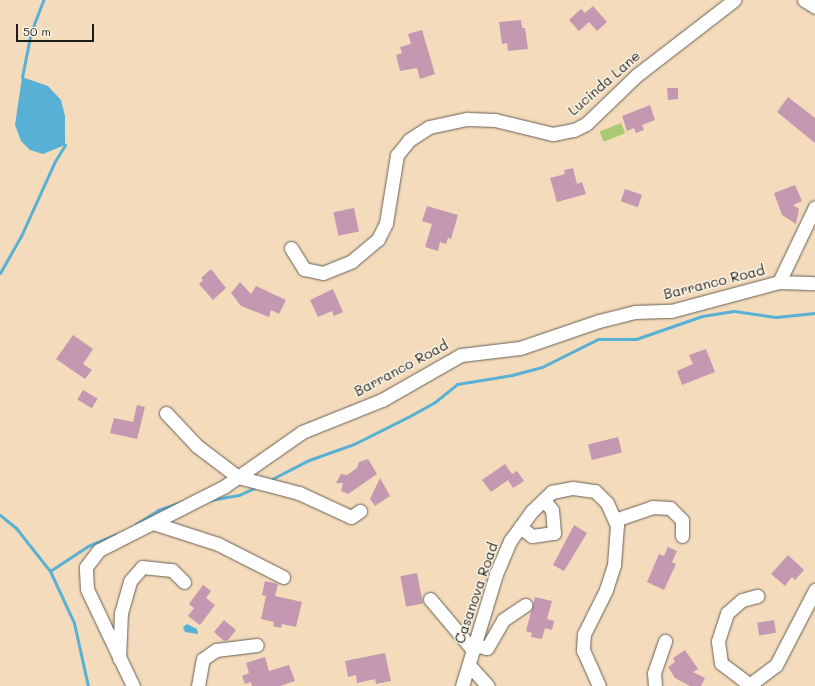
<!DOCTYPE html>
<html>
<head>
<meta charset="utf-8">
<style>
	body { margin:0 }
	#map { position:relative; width:815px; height:686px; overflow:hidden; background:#f3dbbb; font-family:Mali,sans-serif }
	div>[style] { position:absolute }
	.green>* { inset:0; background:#aac971; transform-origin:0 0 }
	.water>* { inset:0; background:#58b1d5 }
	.stream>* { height:3px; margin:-1.5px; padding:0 1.5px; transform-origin:1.5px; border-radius:1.5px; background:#58b1d5 }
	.building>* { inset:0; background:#c498b0; transform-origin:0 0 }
	.roads { filter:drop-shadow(0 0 1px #675f54) drop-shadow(0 0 1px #675f54) }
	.minor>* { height:13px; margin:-6.5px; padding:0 6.5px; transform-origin:6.5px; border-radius:6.5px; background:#fff }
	span { translate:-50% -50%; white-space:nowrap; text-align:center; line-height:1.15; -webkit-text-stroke:3px #fcf5e5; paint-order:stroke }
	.street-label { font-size:14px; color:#1c1c1c }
	.scale { position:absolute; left:16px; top:24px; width:78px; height:18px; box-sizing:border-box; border:2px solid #1c1c1c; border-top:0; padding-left:5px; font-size:12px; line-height:14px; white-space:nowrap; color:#1c1c1c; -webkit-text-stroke:3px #fcf5e5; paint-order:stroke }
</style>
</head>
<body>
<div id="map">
	<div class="green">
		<i style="left:621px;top:123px;width:11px;height:23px;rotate:68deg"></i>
	</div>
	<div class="water">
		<i style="clip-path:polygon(22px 77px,48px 86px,61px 100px,65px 116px,65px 145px,43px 154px,30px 150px,21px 141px,15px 125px)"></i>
		<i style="clip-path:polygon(187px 624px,197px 629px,198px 634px,185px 632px,183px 627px)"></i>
	</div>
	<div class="stream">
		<i style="left:22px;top:77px;width:46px;rotate:-78.7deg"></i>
		<i style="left:31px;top:32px;width:34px;rotate:-69deg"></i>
		<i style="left:0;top:273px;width:43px;rotate:-60.4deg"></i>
		<i style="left:21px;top:236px;width:82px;rotate:-65.6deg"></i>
		<i style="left:55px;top:161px;width:19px;rotate:-58deg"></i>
		<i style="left:270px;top:480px;width:44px;rotate:-27.1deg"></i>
		<i style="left:309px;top:460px;width:48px;rotate:-19.6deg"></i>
		<i style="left:354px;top:444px;width:60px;rotate:-26.6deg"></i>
		<i style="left:408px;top:417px;width:31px;rotate:-29deg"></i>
		<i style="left:435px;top:402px;width:28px;rotate:-39deg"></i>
		<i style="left:457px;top:384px;width:56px;rotate:-9.3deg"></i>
		<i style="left:512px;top:375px;width:31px;rotate:-15deg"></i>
		<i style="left:542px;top:367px;width:63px;rotate:-26.6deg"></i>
		<i style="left:598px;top:339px;width:38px"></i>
		<i style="left:636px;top:339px;width:70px;rotate:-19.2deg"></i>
		<i style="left:702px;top:316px;width:32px;rotate:-9deg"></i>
		<i style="left:734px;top:311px;width:42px;rotate:8.1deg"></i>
		<i style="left:776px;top:317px;width:39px;rotate:-6deg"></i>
		<i style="left:210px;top:500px;width:29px;rotate:-10deg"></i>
		<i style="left:239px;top:495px;width:21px;rotate:-25deg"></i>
		<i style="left:0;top:515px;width:21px;rotate:39deg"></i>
		<i style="left:16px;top:528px;width:55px;rotate:51.7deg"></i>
		<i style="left:50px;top:571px;width:57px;rotate:65.2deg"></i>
		<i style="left:74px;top:623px;width:65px;rotate:77.5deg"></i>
		<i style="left:136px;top:524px;width:26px;rotate:-32deg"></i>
		<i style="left:158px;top:510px;width:28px;rotate:-19deg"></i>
		<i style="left:50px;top:571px;width:45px;rotate:-33.3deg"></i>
		<i style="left:88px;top:546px;width:30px;rotate:-23deg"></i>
	</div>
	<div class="building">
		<i style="clip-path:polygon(593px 6px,607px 22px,597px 31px,589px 22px,579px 31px,569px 20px,581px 9px,585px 13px)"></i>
		<i style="clip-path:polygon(521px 20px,522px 28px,525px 28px,528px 49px,508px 51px,507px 43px,502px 44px,499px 22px)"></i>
		<i style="clip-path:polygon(422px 30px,435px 74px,420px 79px,417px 68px,400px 71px,396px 55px,402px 53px,400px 47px,411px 44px,408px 34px)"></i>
		<i style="clip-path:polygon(667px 88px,678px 88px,678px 99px,668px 100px)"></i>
		<i style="clip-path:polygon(788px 97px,815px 118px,815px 143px,777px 112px)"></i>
		<i style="clip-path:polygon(650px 105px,655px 120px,642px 125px,644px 130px,636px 133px,634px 128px,627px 131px,622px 116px)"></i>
		<i style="clip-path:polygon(573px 168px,577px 184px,582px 182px,586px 194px,557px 202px,550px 178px,565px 174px,564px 170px)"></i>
		<i style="clip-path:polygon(795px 185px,802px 201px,793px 205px,799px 209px,796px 224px,782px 215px,774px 193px)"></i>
		<i style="left:625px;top:189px;width:18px;height:13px;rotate:19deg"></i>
		<i style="clip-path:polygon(427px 206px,458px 215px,451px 239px,448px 238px,446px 244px,440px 242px,438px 251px,425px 247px,432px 224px,422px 221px)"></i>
		<i style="left:354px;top:208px;width:24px;height:21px;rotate:78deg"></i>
		<i style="clip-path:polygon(211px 269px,226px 288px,213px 300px,199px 284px,203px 280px,201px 278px)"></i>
		<i style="clip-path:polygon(240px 282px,251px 294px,256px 286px,286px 300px,279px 314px,271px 310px,269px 317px,241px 306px,231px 293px)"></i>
		<i style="clip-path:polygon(333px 289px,343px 312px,334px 316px,332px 311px,318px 317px,310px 300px)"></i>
		<i style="clip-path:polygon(73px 335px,93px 349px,83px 364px,92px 370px,85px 379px,56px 359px)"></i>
		<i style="clip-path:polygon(706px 349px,715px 372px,682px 385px,677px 371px,693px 364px,689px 355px)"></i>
		<i style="left:83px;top:390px;width:17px;height:11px;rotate:31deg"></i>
		<i style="clip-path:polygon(137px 405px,145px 407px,137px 439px,110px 433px,114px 418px,133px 422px)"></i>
		<i style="left:618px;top:437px;width:16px;height:31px;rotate:76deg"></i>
		<i style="clip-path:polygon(368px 459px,377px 474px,348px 494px,341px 491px,343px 483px,336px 483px,341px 474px,347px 475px,357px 468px,359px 462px)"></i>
		<i style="clip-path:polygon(505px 464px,512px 474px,517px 471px,524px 481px,513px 488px,508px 480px,491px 492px,482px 480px)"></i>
		<i style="clip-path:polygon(380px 478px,390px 496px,375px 506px,370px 499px)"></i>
		<i style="clip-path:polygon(574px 525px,587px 533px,564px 571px,553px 565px)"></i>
		<i style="clip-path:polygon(668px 547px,677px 551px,672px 562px,676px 564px,664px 590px,647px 582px,659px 554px,664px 556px)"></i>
		<i style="clip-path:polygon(788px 555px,804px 570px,795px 580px,792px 577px,785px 586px,771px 574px)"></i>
		<i style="left:417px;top:573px;width:31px;height:17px;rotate:79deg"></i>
		<i style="clip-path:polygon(265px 581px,278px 584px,275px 596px,302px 602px,296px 627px,282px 624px,281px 628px,273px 626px,274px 622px,261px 619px,266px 596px,262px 595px)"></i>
		<i style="clip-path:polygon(203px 585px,211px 591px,206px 598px,215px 605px,200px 625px,188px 616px,194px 608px,189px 604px)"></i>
		<i style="clip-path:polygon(535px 597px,552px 601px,547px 619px,554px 621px,552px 630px,545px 628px,542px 639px,531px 637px,532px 633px,526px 631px)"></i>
		<i style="clip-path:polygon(224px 620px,236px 630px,228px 640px,224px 641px,214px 632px)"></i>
		<i style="left:774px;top:620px;width:13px;height:17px;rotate:81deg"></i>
		<i style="clip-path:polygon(685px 650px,698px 669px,693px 672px,705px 678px,701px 686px,690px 686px,675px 678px,668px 667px,675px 662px,673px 658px)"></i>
		<i style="clip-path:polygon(385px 653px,391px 681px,376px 684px,375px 679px,357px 683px,356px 675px,348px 677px,345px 661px)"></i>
		<i style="clip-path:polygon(265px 657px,269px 671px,289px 665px,295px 681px,280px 686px,252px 686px,251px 682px,245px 684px,242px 676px,249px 673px,246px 663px)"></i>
	</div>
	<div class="roads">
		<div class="minor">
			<i style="left:804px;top:0;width:13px;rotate:32deg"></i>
			<i style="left:291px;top:248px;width:25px;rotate:58deg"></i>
			<i style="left:304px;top:269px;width:19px;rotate:12deg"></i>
			<i style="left:323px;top:273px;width:31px;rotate:-22deg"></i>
			<i style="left:352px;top:261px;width:34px;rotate:-40deg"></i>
			<i style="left:378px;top:239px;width:18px;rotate:-63deg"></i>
			<i style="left:386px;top:223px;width:69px;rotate:-80.8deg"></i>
			<i style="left:397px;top:155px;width:19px;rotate:-51deg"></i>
			<i style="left:409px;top:140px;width:24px;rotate:-33deg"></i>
			<i style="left:429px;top:127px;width:40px;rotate:-12deg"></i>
			<i style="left:468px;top:119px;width:27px;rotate:2deg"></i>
			<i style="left:495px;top:120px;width:60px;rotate:13.6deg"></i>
			<i style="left:553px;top:134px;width:21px;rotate:-11deg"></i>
			<i style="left:574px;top:130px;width:13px;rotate:-27deg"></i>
			<i style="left:586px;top:124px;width:71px;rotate:-43.9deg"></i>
			<i style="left:637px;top:75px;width:123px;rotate:-37.7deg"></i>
			<i style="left:779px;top:282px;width:83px;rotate:-64.4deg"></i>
			<i style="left:166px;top:413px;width:45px;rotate:46.8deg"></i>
			<i style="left:197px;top:446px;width:51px;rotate:37.1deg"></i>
			<i style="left:238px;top:477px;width:63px;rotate:14.7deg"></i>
			<i style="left:299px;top:493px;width:57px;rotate:24.8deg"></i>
			<i style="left:351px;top:517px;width:11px;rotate:-34deg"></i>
			<i style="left:615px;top:520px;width:39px;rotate:-19deg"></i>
			<i style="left:652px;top:507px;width:18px;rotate:3deg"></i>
			<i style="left:670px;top:508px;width:17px;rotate:45deg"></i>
			<i style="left:682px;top:520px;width:16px;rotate:90deg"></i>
			<i style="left:153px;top:523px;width:68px;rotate:17.9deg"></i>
			<i style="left:218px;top:544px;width:73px;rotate:26.9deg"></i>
			<i style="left:520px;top:527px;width:15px;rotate:37deg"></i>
			<i style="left:532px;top:536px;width:22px;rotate:-8deg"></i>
			<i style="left:554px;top:533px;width:23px;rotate:-95deg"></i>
			<i style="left:552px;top:510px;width:13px;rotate:-129deg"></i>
			<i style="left:430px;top:599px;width:67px;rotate:49.9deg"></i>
			<i style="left:475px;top:645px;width:12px;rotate:14deg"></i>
			<i style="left:487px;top:648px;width:32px;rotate:-60deg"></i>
			<i style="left:503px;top:620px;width:27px;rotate:-34deg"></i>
			<i style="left:119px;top:658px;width:45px;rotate:-87.5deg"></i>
			<i style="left:121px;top:613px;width:33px;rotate:-74deg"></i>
			<i style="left:130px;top:581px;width:18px;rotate:-49deg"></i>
			<i style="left:142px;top:567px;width:30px;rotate:6deg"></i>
			<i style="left:172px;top:570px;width:17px;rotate:45deg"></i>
			<i style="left:469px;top:665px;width:28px;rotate:48deg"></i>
			<i style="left:750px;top:685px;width:36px;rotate:-143deg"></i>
			<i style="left:721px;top:663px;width:22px;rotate:-98deg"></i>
			<i style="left:718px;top:641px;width:29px;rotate:-72deg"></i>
			<i style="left:727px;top:613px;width:20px;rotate:-41deg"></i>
			<i style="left:742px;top:600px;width:16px;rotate:-15deg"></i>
			<i style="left:133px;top:686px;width:107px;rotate:-115.4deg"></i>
			<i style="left:87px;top:589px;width:22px;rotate:-93deg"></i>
			<i style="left:86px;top:567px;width:21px;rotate:-53deg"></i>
			<i style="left:99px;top:550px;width:141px;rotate:-26.9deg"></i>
			<i style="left:225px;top:486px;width:94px;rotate:-35deg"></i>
			<i style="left:302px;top:432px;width:86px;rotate:-21.8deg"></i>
			<i style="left:382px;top:400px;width:91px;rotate:-29.7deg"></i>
			<i style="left:461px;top:355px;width:59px;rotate:-6.8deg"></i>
			<i style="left:520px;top:348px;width:83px;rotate:-18.9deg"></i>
			<i style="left:599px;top:321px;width:37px;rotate:-14deg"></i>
			<i style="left:635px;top:312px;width:36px;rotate:-2deg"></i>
			<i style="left:671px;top:311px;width:112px;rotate:-15deg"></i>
			<i style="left:779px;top:282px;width:36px;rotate:2deg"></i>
			<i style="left:198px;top:686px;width:27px;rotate:-80deg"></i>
			<i style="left:203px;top:659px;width:16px;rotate:-35deg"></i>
			<i style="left:216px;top:650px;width:41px;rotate:-7deg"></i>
			<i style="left:462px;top:686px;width:117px;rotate:-73.1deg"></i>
			<i style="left:496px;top:574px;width:36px;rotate:-67deg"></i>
			<i style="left:510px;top:541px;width:37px;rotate:-54deg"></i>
			<i style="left:532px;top:511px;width:28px;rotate:-44deg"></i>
			<i style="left:552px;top:492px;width:21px;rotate:-11deg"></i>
			<i style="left:573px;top:488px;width:22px;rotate:8deg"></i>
			<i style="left:595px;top:491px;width:17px;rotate:45deg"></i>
			<i style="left:607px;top:503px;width:24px;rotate:66deg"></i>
			<i style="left:617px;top:525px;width:40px;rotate:94.3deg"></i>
			<i style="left:614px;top:565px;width:26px;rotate:108deg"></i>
			<i style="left:606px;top:590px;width:49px;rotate:116.6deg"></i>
			<i style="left:584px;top:634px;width:16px;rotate:94deg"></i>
			<i style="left:583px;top:650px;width:39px;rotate:66deg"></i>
			<i style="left:655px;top:686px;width:13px;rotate:-94deg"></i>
			<i style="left:654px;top:673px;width:34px;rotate:-71deg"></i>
			<i style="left:748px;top:686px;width:35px;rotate:-37deg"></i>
			<i style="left:776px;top:665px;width:85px;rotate:-62.5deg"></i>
		</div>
	</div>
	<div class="street-label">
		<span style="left:604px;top:83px;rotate:-41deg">Lucinda Lane</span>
		<span style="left:714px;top:282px;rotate:-14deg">Barranco Road</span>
		<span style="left:401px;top:368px;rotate:-28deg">Barranco Road</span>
		<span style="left:476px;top:593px;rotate:-71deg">Casanova Road</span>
	</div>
	<div class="scale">50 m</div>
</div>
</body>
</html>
